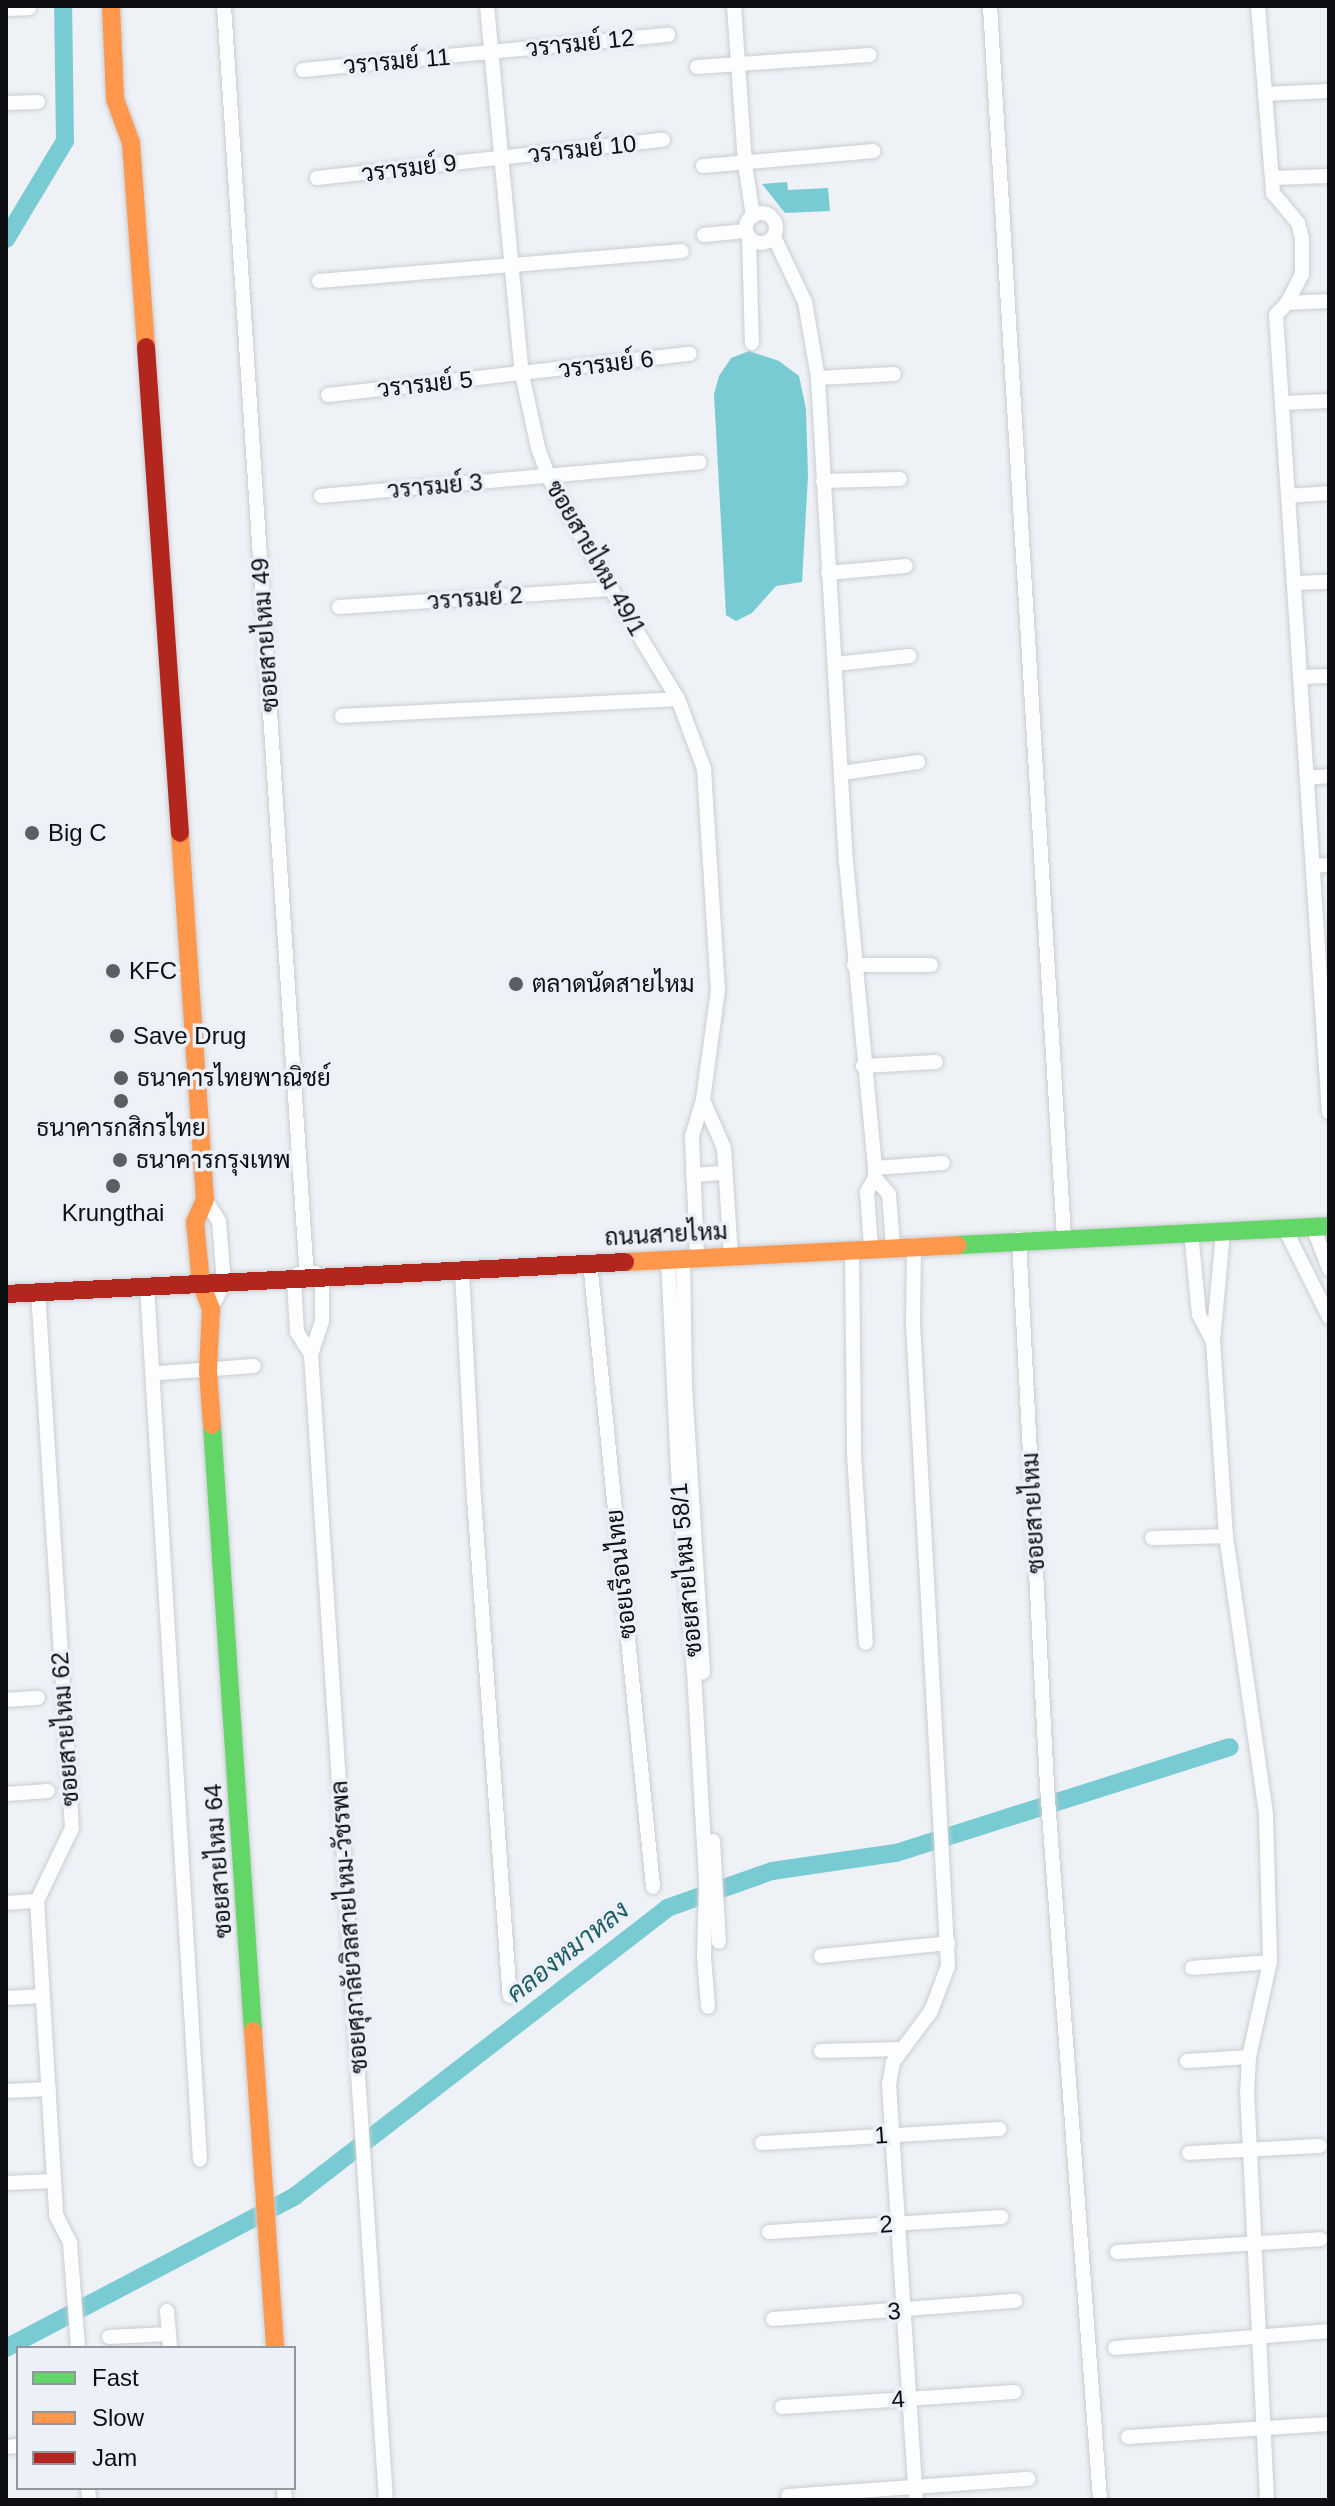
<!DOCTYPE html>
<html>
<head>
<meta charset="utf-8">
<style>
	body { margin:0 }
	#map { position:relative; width:1335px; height:2506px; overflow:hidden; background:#eef1f6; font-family:Arial,Sarabun,sans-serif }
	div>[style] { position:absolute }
	.water>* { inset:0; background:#79cbd3 }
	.canal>* { height:18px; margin:-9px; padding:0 9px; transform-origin:9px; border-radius:9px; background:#79cbd3 }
	.roads { filter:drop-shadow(0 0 2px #cacdd0) drop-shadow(0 0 2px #cacdd0) }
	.street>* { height:14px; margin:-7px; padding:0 7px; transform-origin:7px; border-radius:7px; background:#fcfdfe }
	.street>.ring { margin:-7px; padding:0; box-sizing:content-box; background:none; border:14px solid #fcfdfe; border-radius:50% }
	.fast>* { height:18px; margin:-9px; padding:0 9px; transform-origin:9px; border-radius:9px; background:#63d668 }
	.slow>* { height:18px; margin:-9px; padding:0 9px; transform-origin:9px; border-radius:9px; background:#ff974d }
	.jam>* { height:18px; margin:-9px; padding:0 9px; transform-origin:9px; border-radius:9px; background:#b3261e }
	.dots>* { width:22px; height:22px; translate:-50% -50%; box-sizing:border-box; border:4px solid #ebf0f9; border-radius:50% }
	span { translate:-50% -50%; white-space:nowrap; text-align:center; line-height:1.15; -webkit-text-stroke:7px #ebf0f9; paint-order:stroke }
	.street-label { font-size:24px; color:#0d0f12 }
	.poi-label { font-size:24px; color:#0d0f12 }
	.left { translate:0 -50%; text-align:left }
	.water-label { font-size:26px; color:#1e5d62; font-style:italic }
	.frame { position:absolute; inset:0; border:8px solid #0d0f12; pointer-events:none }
	.legend { position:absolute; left:16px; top:2346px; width:280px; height:144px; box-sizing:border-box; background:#ebf0f9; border:2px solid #92969d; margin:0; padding:10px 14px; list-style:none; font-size:24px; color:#0d0f12 }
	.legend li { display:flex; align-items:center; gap:16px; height:40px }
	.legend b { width:40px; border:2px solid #92969d }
</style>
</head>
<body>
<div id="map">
	<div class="water">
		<i style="clip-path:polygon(787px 182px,788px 190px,828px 188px,830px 211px,785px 213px,762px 184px)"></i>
		<i style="clip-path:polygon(749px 351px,779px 361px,799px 376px,806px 409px,808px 476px,802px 582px,776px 586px,752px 613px,736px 621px,726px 615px,714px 394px,719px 376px,731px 358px)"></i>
	</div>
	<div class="canal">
		<i style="left:6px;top:239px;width:114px;rotate:-59deg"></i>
		<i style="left:65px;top:141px;width:135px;rotate:-90.8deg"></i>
		<i style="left:6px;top:2348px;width:327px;rotate:-27.7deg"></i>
		<i style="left:295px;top:2196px;width:470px;rotate:-37.7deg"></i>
		<i style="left:667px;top:1908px;width:111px;rotate:-19.4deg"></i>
		<i style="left:772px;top:1871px;width:125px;rotate:-8.3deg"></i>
		<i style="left:896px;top:1853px;width:350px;rotate:-17.6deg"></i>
	</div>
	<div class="roads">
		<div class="street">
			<i style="left:224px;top:6px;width:1262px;rotate:86.27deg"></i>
			<i style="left:487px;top:6px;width:370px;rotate:84.6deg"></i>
			<i style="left:522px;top:374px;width:76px;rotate:77.8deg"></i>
			<i style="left:538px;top:448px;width:30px;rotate:70deg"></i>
			<i style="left:548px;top:476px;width:129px;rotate:60.9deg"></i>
			<i style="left:611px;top:589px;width:129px;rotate:58.7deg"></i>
			<i style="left:678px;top:699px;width:75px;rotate:69.6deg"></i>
			<i style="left:704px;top:769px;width:221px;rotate:86.4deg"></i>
			<i style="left:718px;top:990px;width:111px;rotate:97.8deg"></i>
			<i style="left:703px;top:1100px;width:39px;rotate:107deg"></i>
			<i style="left:692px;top:1137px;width:120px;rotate:87.6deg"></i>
			<i style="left:734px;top:6px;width:158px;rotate:86deg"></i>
			<i style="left:745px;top:164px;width:53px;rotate:81.3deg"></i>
			<i style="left:990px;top:6px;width:1234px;rotate:86.56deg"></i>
			<i style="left:1258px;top:6px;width:188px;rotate:85.4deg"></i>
			<i style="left:1273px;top:193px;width:39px;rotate:50deg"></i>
			<i style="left:1298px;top:223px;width:16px;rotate:75deg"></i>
			<i style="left:1302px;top:238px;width:36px;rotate:90deg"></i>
			<i style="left:1302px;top:274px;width:33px;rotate:117deg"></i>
			<i style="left:1287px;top:303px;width:16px;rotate:133deg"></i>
			<i style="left:1276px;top:315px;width:799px;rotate:86.2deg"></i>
			<i style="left:6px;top:9px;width:23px;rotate:-2deg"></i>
			<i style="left:697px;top:67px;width:173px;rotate:-4deg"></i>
			<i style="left:303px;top:70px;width:367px;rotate:-5.5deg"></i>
			<i style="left:1265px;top:94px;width:63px;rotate:-2.7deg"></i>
			<i style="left:6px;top:103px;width:32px;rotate:-2deg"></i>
			<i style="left:703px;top:166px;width:171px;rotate:-5deg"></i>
			<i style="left:317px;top:178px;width:348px;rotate:-6.3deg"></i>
			<i style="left:1272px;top:178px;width:57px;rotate:-2deg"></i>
			<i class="ring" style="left:746px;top:213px;width:16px;height:16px"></i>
			<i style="left:704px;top:235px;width:42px;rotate:-5.4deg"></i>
			<i style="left:774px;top:237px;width:72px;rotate:64.5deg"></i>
			<i style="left:805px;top:302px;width:77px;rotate:80.3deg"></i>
			<i style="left:818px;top:378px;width:484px;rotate:86.7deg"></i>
			<i style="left:846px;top:861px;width:308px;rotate:84.6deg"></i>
			<i style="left:875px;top:1168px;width:10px;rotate:90deg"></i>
			<i style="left:875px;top:1178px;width:16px;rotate:120deg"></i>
			<i style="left:867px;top:1192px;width:55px;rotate:85.8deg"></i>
			<i style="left:749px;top:238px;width:105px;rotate:88.4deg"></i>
			<i style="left:319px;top:281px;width:364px;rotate:-4.7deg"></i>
			<i style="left:1287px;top:303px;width:42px;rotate:-2.7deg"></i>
			<i style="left:818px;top:378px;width:76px;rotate:-3deg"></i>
			<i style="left:328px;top:395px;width:364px;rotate:-6.5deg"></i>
			<i style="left:1282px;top:403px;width:47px;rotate:-2.4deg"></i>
			<i style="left:823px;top:481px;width:77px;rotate:-1.5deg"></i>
			<i style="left:321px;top:496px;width:380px;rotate:-5.1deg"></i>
			<i style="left:1288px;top:496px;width:41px;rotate:-4.2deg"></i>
			<i style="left:828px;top:573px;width:78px;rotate:-5.1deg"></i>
			<i style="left:1294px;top:583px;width:35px;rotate:-2deg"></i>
			<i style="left:339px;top:607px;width:273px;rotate:-3.8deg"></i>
			<i style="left:835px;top:664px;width:75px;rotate:-6.1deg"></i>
			<i style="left:1300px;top:677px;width:29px;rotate:-2deg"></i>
			<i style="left:342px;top:716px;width:336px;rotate:-2.9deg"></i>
			<i style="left:842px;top:773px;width:77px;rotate:-8.2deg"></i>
			<i style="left:1307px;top:778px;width:22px;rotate:-5deg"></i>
			<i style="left:1313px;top:866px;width:16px;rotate:-4deg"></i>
			<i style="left:854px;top:965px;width:77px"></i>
			<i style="left:863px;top:1066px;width:73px;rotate:-3.1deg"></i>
			<i style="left:703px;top:1100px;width:52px;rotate:66.4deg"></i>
			<i style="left:724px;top:1148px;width:107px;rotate:86.3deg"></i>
			<i style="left:875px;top:1168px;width:68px;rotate:-4.2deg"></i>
			<i style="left:693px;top:1175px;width:30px;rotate:-4deg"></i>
			<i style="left:875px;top:1178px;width:21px;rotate:49deg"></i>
			<i style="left:889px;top:1194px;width:52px;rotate:85.6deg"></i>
			<i style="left:205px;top:1199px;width:26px;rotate:58deg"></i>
			<i style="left:219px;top:1221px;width:62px;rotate:85.4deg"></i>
			<i style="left:224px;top:1283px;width:29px;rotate:117deg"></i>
			<i style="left:1284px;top:1227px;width:101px;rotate:63.4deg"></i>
			<i style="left:1313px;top:1227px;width:45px;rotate:69.1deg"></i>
			<i style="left:1191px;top:1232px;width:83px;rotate:84.5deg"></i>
			<i style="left:1199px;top:1315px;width:30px;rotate:62deg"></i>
			<i style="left:1223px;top:1232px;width:109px;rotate:95.2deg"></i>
			<i style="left:1213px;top:1341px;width:195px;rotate:86.2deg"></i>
			<i style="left:1226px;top:1536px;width:282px;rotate:81.8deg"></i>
			<i style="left:1266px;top:1815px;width:147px;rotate:88.4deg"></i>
			<i style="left:1270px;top:1962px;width:97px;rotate:102.5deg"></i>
			<i style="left:1249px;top:2057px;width:33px;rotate:93deg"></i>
			<i style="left:1247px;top:2090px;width:410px;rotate:87.2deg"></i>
			<i style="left:1019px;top:1239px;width:548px;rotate:87.07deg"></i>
			<i style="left:1047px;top:1786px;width:716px;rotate:85.75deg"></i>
			<i style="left:914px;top:1245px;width:79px;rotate:90.7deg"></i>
			<i style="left:913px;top:1324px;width:643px;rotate:86.88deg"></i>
			<i style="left:948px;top:1966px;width:48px;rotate:110.7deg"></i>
			<i style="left:931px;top:2011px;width:64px;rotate:126.7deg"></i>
			<i style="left:893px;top:2062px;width:22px;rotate:100deg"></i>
			<i style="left:889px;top:2084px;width:417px;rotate:86.3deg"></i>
			<i style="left:852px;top:1249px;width:205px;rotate:89.4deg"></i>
			<i style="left:854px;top:1454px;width:189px;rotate:86.4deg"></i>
			<i style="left:683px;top:1257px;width:129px;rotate:89.1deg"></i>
			<i style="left:685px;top:1386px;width:287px;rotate:86.4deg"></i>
			<i style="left:668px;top:1258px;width:231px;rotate:87.3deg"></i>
			<i style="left:679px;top:1489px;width:184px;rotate:85.3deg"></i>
			<i style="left:694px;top:1672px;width:210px;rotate:86.7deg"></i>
			<i style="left:706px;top:1882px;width:75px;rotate:91.5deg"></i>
			<i style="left:704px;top:1957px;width:50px;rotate:85.4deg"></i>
			<i style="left:590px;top:1262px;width:628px;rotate:84.24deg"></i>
			<i style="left:462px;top:1271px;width:227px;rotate:87deg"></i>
			<i style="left:474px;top:1498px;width:499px;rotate:85.9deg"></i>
			<i style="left:315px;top:1273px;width:9px;rotate:36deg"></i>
			<i style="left:322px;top:1278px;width:43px;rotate:90deg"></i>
			<i style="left:322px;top:1321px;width:35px;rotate:108deg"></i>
			<i style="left:311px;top:1354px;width:1148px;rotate:86.26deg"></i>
			<i style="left:298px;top:1274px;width:7px;rotate:124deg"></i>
			<i style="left:294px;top:1280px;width:52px;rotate:86.7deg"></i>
			<i style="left:297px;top:1332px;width:26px;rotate:58deg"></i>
			<i style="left:147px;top:1286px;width:875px;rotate:86.53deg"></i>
			<i style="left:38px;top:1291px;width:538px;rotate:86.38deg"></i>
			<i style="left:72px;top:1828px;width:81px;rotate:115.6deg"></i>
			<i style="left:37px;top:1901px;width:315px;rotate:86.5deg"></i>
			<i style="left:56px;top:2215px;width:31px;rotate:63deg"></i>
			<i style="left:70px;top:2243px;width:105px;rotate:85.6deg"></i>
			<i style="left:160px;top:1373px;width:94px;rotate:-4.3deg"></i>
			<i style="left:1152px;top:1538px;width:74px;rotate:-1.5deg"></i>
			<i style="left:6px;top:1700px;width:32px;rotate:-4deg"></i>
			<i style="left:6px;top:1794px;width:42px;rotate:-4.1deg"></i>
			<i style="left:713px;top:1841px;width:101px;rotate:86.6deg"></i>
			<i style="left:6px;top:1903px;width:31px;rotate:-4deg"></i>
			<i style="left:821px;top:1956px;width:128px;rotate:-5.8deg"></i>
			<i style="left:1192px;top:1968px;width:78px;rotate:-4.4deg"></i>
			<i style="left:6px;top:1998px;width:37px;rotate:-3deg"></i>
			<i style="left:821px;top:2051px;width:79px;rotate:-1.5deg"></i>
			<i style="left:1187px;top:2061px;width:62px;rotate:-3.7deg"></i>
			<i style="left:6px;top:2091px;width:43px;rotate:-2.7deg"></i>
			<i style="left:762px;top:2143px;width:238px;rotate:-3.4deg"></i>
			<i style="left:1189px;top:2153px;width:131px;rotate:-3.1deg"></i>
			<i style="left:6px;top:2183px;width:48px;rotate:-2.4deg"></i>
			<i style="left:769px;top:2232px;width:233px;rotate:-3.7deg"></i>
			<i style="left:1117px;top:2252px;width:204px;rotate:-3.6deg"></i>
			<i style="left:167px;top:2311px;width:37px;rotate:85deg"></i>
			<i style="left:773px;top:2319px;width:243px;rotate:-4.3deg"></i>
			<i style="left:109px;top:2337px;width:60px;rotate:-2.9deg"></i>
			<i style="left:1115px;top:2348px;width:215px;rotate:-4.5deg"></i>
			<i style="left:782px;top:2407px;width:233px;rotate:-3.7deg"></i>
			<i style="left:1128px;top:2437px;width:201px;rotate:-3.7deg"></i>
			<i style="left:6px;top:2447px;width:12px;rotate:-5deg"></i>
			<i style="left:88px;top:2488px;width:12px;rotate:85deg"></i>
			<i style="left:284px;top:2488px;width:12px;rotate:85deg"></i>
			<i style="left:788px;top:2496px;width:241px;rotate:-4.1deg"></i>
		</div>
		<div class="fast">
			<i style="left:958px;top:1245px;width:371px;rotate:-2.9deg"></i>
			<i style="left:212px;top:1425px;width:607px;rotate:86.13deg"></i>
		</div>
		<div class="slow">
			<i style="left:111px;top:6px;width:93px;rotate:87.5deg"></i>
			<i style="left:115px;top:99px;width:47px;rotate:70deg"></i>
			<i style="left:131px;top:143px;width:205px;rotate:85.8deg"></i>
			<i style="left:180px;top:833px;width:367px;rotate:86.1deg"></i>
			<i style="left:205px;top:1199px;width:25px;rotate:113deg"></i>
			<i style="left:195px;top:1222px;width:61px;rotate:84.4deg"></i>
			<i style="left:201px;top:1283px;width:28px;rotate:69deg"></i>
			<i style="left:211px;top:1309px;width:62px;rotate:92.8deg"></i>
			<i style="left:208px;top:1371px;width:54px;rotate:85.8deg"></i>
			<i style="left:625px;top:1262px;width:333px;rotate:-2.9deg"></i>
			<i style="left:253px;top:2031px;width:318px;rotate:86deg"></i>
		</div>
		<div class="jam">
			<i style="left:146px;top:347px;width:487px;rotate:86deg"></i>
			<i style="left:6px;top:1294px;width:620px;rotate:-2.96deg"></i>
		</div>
	</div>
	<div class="dots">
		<i style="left:32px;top:833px;background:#5c5e62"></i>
		<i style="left:113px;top:971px;background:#5c5e62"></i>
		<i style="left:516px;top:984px;background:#5c5e62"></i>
		<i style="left:117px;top:1036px;background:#5c5e62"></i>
		<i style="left:121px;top:1078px;background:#5c5e62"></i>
		<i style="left:121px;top:1101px;background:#5c5e62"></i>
		<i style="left:120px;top:1160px;background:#5c5e62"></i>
		<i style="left:113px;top:1186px;background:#5c5e62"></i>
	</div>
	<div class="street-label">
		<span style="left:580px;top:43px;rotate:-6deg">วรารมย์ 12</span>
		<span style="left:397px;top:61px;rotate:-5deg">วรารมย์ 11</span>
		<span style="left:582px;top:149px;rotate:-6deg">วรารมย์ 10</span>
		<span style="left:409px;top:168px;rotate:-7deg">วรารมย์ 9</span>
		<span style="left:606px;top:364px;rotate:-7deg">วรารมย์ 6</span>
		<span style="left:425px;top:384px;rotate:-6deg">วรารมย์ 5</span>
		<span style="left:435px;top:486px;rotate:-5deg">วรารมย์ 3</span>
		<span style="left:596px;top:558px;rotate:60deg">ซอยสายไหม 49/1</span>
		<span style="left:475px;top:598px;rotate:-4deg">วรารมย์ 2</span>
		<span style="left:265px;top:635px;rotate:-94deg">ซอยสายไหม 49</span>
		<span style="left:666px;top:1234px;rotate:-3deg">ถนนสายไหม</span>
		<span style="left:1033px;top:1513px;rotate:-93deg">ซอยสายไหม</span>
		<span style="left:686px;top:1570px;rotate:-95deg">ซอยสายไหม 58/1</span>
		<span style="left:621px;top:1574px;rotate:-96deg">ซอยเรือนไทย</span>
		<span style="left:65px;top:1729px;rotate:-94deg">ซอยสายไหม 62</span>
		<span style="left:218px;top:1861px;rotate:-94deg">ซอยสายไหม 64</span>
		<span style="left:349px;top:1927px;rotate:-94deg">ซอยศุภาลัยวิลสายไหม-วัชรพล</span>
		<span style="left:881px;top:2135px;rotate:-4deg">1</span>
		<span style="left:886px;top:2224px;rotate:-4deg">2</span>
		<span style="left:894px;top:2311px;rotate:-4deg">3</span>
		<span style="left:898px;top:2399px;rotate:-4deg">4</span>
	</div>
	<div class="poi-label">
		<span class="left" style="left:48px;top:833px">Big C</span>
		<span class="left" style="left:129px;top:971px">KFC</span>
		<span class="left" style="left:532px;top:984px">ตลาดนัดสายไหม</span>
		<span class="left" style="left:133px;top:1036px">Save Drug</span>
		<span class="left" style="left:137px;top:1078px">ธนาคารไทยพาณิชย์</span>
		<span style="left:121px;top:1128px">ธนาคารกสิกรไทย</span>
		<span class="left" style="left:136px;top:1160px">ธนาคารกรุงเทพ</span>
		<span style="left:113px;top:1213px">Krungthai</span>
	</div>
	<div class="water-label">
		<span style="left:568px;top:1952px;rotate:-38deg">คลองหมาหลง</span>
	</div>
	<div class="frame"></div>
	<ul class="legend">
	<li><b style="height:10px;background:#63d668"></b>Fast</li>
	<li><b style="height:10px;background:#ff974d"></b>Slow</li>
	<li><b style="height:10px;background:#b3261e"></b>Jam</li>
	</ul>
</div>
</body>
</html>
